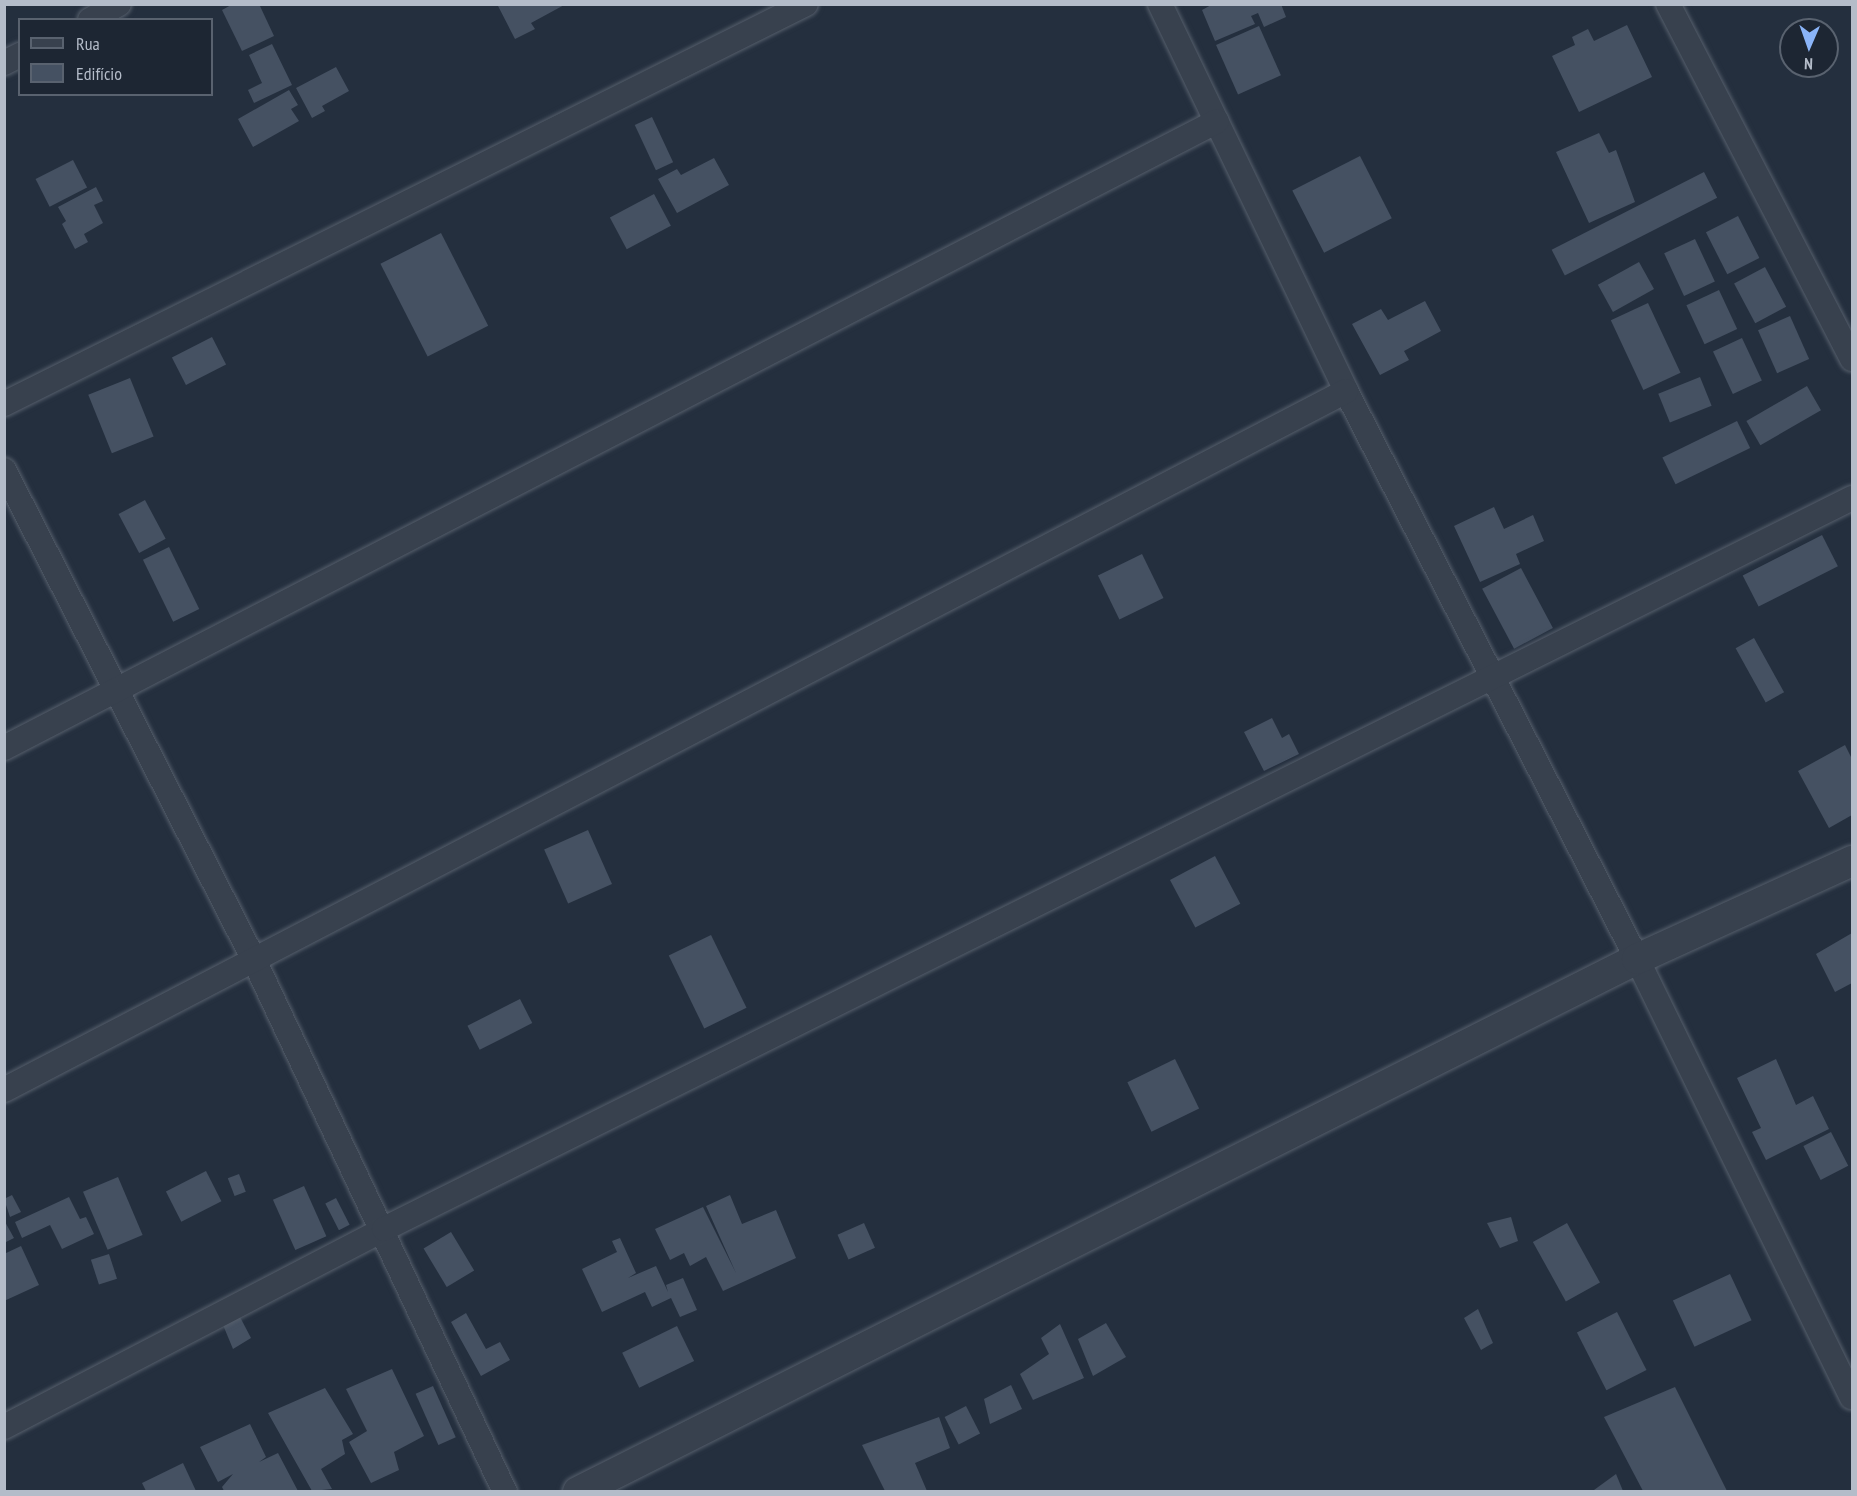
<!DOCTYPE html>
<html>
<head>
<meta charset="utf-8">
<style>
	body { margin:0 }
	#map { position:relative; width:1857px; height:1496px; overflow:hidden; background:#242f3e; font-family:"PT Sans Narrow",sans-serif }
	div>[style] { position:absolute }
	.building>* { inset:0; background:#455162; transform-origin:0 0 }
	.roads { filter:drop-shadow(0 0 2px #565f6c) drop-shadow(0 0 2px #565f6c) }
	.minor>* { height:24px; margin:-12px; padding:0 12px; transform-origin:12px; border-radius:12px; background:#38414e }
	.tertiary>* { height:30px; margin:-15px; padding:0 15px; transform-origin:15px; border-radius:15px; background:#38414e }
	span { translate:-50% -50%; white-space:nowrap; text-align:center; line-height:1.15; -webkit-text-stroke:4.5px #1d2633; paint-order:stroke }
	.frame { position:absolute; inset:0; border:6px solid #b4bcc9; pointer-events:none }
	.legend { position:absolute; left:18px; top:18px; width:195px; height:78px; box-sizing:border-box; background:#1d2633; border:2px solid #59626f; margin:0; padding:8px 10px; list-style:none; font-size:18px; color:#b4bcc9 }
	.legend li { display:flex; align-items:center; gap:12px; height:30px }
	.legend b { width:30px; border:2px solid #59626f }
	.north { position:absolute; left:1779px; top:18px; width:60px; height:60px; box-sizing:border-box; background:#1d2633; border:2px solid #59626f; border-radius:50%; rotate:182deg; font-size:16px; font-weight:700; line-height:24px; text-align:center; color:#b4bcc9 }
	.north::after { content:''; display:block; margin:auto; width:21px; height:27px; background:#8ab4f8; clip-path:polygon(50% 0,100% 100%,50% 72%,0 100%) }
</style>
</head>
<body>
<div id="map">
	<div class="building">
		<i style="clip-path:polygon(233px 4px,259px 4px,274px 36px,242px 51px,222px 10px)"></i>
		<i style="clip-path:polygon(497px 4px,566px 4px,531px 23px,535px 29px,515px 39px)"></i>
		<i style="clip-path:polygon(1213px 4px,1281px 4px,1286px 17px,1264px 27px,1258px 13px,1251px 16px,1255px 24px,1215px 41px,1202px 10px)"></i>
		<i style="clip-path:polygon(1627px 25px,1652px 77px,1579px 112px,1552px 56px,1575px 45px,1572px 37px,1588px 29px,1594px 41px)"></i>
		<i style="left:1259px;top:26px;width:54px;height:47px;rotate:66deg"></i>
		<i style="clip-path:polygon(272px 44px,292px 85px,254px 103px,248px 90px,262px 83px,249px 55px)"></i>
		<i style="clip-path:polygon(336px 67px,349px 91px,322px 106px,325px 111px,312px 118px,296px 88px)"></i>
		<i style="clip-path:polygon(289px 90px,298px 105px,291px 109px,299px 121px,253px 147px,238px 119px)"></i>
		<i style="left:652px;top:117px;width:50px;height:19px;rotate:65deg"></i>
		<i style="clip-path:polygon(1599px 133px,1609px 153px,1616px 150px,1635px 202px,1589px 223px,1556px 152px)"></i>
		<i style="left:1360px;top:156px;width:70px;height:76px;rotate:63deg"></i>
		<i style="clip-path:polygon(714px 158px,729px 185px,677px 213px,658px 179px,677px 169px,681px 175px)"></i>
		<i style="left:73px;top:160px;width:31px;height:42px;rotate:63deg"></i>
		<i style="left:1704px;top:172px;width:29px;height:171px;rotate:63deg"></i>
		<i style="clip-path:polygon(96px 187px,103px 201px,94px 205px,103px 223px,84px 234px,88px 242px,75px 249px,62px 224px,66px 221px,58px 207px)"></i>
		<i style="left:654px;top:194px;width:36px;height:50px;rotate:62deg"></i>
		<i style="left:1738px;top:216px;width:47px;height:36px;rotate:63deg"></i>
		<i style="left:441px;top:233px;width:104px;height:68px;rotate:63deg"></i>
		<i style="left:1695px;top:239px;width:47px;height:34px;rotate:65deg"></i>
		<i style="left:1639px;top:262px;width:31px;height:47px;rotate:61deg"></i>
		<i style="left:1765px;top:267px;width:45px;height:35px;rotate:62deg"></i>
		<i style="left:1719px;top:290px;width:43px;height:36px;rotate:65deg"></i>
		<i style="clip-path:polygon(1425px 301px,1441px 331px,1404px 351px,1409px 360px,1380px 375px,1352px 324px,1381px 309px,1388px 320px)"></i>
		<i style="left:1648px;top:303px;width:77px;height:41px;rotate:65deg"></i>
		<i style="left:1790px;top:316px;width:47px;height:35px;rotate:66deg"></i>
		<i style="left:212px;top:337px;width:31px;height:45px;rotate:63deg"></i>
		<i style="left:1742px;top:338px;width:47px;height:32px;rotate:65deg"></i>
		<i style="left:1700px;top:377px;width:31px;height:45px;rotate:68deg"></i>
		<i style="left:130px;top:378px;width:63px;height:45px;rotate:68deg"></i>
		<i style="left:1807px;top:386px;width:28px;height:70px;rotate:60deg"></i>
		<i style="left:1737px;top:421px;width:30px;height:83px;rotate:64deg"></i>
		<i style="left:145px;top:500px;width:44px;height:30px;rotate:62deg"></i>
		<i style="clip-path:polygon(1494px 507px,1504px 529px,1533px 515px,1544px 541px,1516px 554px,1520px 564px,1480px 582px,1454px 526px)"></i>
		<i style="left:1822px;top:535px;width:35px;height:89px;rotate:63deg"></i>
		<i style="left:169px;top:547px;width:69px;height:29px;rotate:64deg"></i>
		<i style="left:1142px;top:554px;width:49px;height:49px;rotate:64deg"></i>
		<i style="left:1521px;top:568px;width:68px;height:44px;rotate:62deg"></i>
		<i style="left:1754px;top:638px;width:62px;height:21px;rotate:61deg"></i>
		<i style="clip-path:polygon(1272px 718px,1282px 738px,1289px 734px,1299px 754px,1264px 771px,1244px 732px)"></i>
		<i style="clip-path:polygon(1845px 745px,1852px 759px,1852px 815px,1829px 828px,1798px 771px)"></i>
		<i style="left:588px;top:830px;width:59px;height:48px;rotate:66deg"></i>
		<i style="left:1215px;top:856px;width:54px;height:51px;rotate:62deg"></i>
		<i style="clip-path:polygon(1852px 933px,1852px 983px,1835px 992px,1816px 954px)"></i>
		<i style="left:711px;top:935px;width:81px;height:47px;rotate:64deg"></i>
		<i style="left:520px;top:999px;width:27px;height:59px;rotate:63deg"></i>
		<i style="left:1175px;top:1059px;width:55px;height:53px;rotate:64deg"></i>
		<i style="clip-path:polygon(1776px 1059px,1796px 1105px,1813px 1096px,1829px 1129px,1766px 1160px,1752px 1132px,1761px 1128px,1737px 1078px)"></i>
		<i style="left:1831px;top:1132px;width:38px;height:31px;rotate:63deg"></i>
		<i style="left:206px;top:1171px;width:34px;height:45px;rotate:63deg"></i>
		<i style="left:239px;top:1174px;width:19px;height:12px;rotate:69deg"></i>
		<i style="left:118px;top:1177px;width:63px;height:38px;rotate:67deg"></i>
		<i style="left:304px;top:1186px;width:55px;height:34px;rotate:66deg"></i>
		<i style="clip-path:polygon(12px 1195px,21px 1212px,10px 1217px,4px 1199px)"></i>
		<i style="clip-path:polygon(730px 1195px,742px 1224px,776px 1210px,796px 1258px,723px 1291px,706px 1257px,690px 1266px,684px 1253px,670px 1260px,655px 1229px,703px 1207px,736px 1273px,706px 1206px)"></i>
		<i style="clip-path:polygon(69px 1197px,80px 1219px,86px 1217px,94px 1234px,62px 1249px,50px 1225px,22px 1238px,15px 1222px)"></i>
		<i style="left:336px;top:1198px;width:30px;height:12px;rotate:63deg"></i>
		<i style="clip-path:polygon(1511px 1217px,1518px 1241px,1500px 1248px,1487px 1223px)"></i>
		<i style="clip-path:polygon(4px 1220px,14px 1238px,4px 1243px)"></i>
		<i style="left:864px;top:1223px;width:27px;height:29px;rotate:66deg"></i>
		<i style="left:1567px;top:1223px;width:68px;height:39px;rotate:61deg"></i>
		<i style="left:451px;top:1232px;width:45px;height:32px;rotate:59deg"></i>
		<i style="clip-path:polygon(620px 1238px,636px 1273px,628px 1278px,656px 1266px,668px 1292px,666px 1285px,683px 1278px,697px 1310px,680px 1317px,671px 1298px,652px 1307px,645px 1292px,602px 1312px,582px 1269px,617px 1252px,612px 1241px)"></i>
		<i style="clip-path:polygon(21px 1246px,39px 1285px,4px 1301px,4px 1254px)"></i>
		<i style="left:109px;top:1254px;width:26px;height:19px;rotate:72deg"></i>
		<i style="left:1730px;top:1274px;width:51px;height:63px;rotate:65deg"></i>
		<i style="clip-path:polygon(1478px 1309px,1493px 1343px,1481px 1350px,1464px 1318px)"></i>
		<i style="left:1617px;top:1312px;width:65px;height:45px;rotate:63deg"></i>
		<i style="clip-path:polygon(466px 1313px,486px 1349px,500px 1342px,510px 1360px,481px 1376px,451px 1322px)"></i>
		<i style="clip-path:polygon(240px 1317px,251px 1338px,233px 1349px,223px 1325px)"></i>
		<i style="clip-path:polygon(1106px 1323px,1126px 1357px,1093px 1376px,1078px 1339px)"></i>
		<i style="clip-path:polygon(1060px 1324px,1084px 1378px,1033px 1400px,1020px 1374px,1049px 1354px,1041px 1338px)"></i>
		<i style="left:677px;top:1326px;width:39px;height:61px;rotate:64deg"></i>
		<i style="clip-path:polygon(392px 1369px,424px 1436px,394px 1452px,399px 1470px,371px 1483px,349px 1442px,367px 1431px,346px 1389px)"></i>
		<i style="clip-path:polygon(1011px 1385px,1022px 1409px,990px 1424px,984px 1399px)"></i>
		<i style="left:433px;top:1386px;width:56px;height:19px;rotate:66deg"></i>
		<i style="clip-path:polygon(1675px 1387px,1727px 1491px,1643px 1491px,1604px 1417px)"></i>
		<i style="clip-path:polygon(325px 1388px,353px 1434px,342px 1440px,345px 1454px,321px 1469px,332px 1489px,312px 1491px,268px 1413px)"></i>
		<i style="left:966px;top:1406px;width:31px;height:24px;rotate:63deg"></i>
		<i style="clip-path:polygon(939px 1417px,950px 1448px,915px 1463px,927px 1491px,885px 1491px,862px 1445px)"></i>
		<i style="clip-path:polygon(250px 1424px,266px 1457px,259px 1462px,278px 1453px,298px 1491px,224px 1491px,222px 1487px,233px 1474px,218px 1482px,200px 1447px)"></i>
		<i style="clip-path:polygon(183px 1463px,196px 1491px,146px 1491px,142px 1483px)"></i>
		<i style="clip-path:polygon(1616px 1474px,1623px 1491px,1595px 1491px,1594px 1490px)"></i>
	</div>
	<div class="roads">
		<div class="minor">
			<i style="left:1160px;top:4px;width:429px;rotate:64.3deg"></i>
			<i style="left:1346px;top:391px;width:638px;rotate:62.87deg"></i>
			<i style="left:1637px;top:959px;width:488px;rotate:63.9deg"></i>
			<i style="left:1668px;top:4px;width:400px;rotate:62.6deg"></i>
			<i style="left:90px;top:20px;width:33px;rotate:-29deg"></i>
			<i style="left:4px;top:63px;width:18px;rotate:-27deg"></i>
			<i style="left:4px;top:404px;width:896px;rotate:-26.51deg"></i>
			<i style="left:4px;top:470px;width:552px;rotate:62.97deg"></i>
			<i style="left:255px;top:962px;width:586px;rotate:64.75deg"></i>
			<i style="left:4px;top:748px;width:1365px;rotate:-27.33deg"></i>
			<i style="left:4px;top:1090px;width:1513px;rotate:-27.51deg"></i>
			<i style="left:4px;top:1427px;width:428px;rotate:-27.5deg"></i>
			<i style="left:384px;top:1229px;width:1640px;rotate:-26.47deg"></i>
		</div>
		<div class="tertiary">
			<i style="left:578px;top:1492px;width:1186px;rotate:-26.72deg"></i>
			<i style="left:1637px;top:959px;width:236px;rotate:-24.5deg"></i>
		</div>
	</div>
	<div class="frame"></div>
	<ul class="legend">
	<li><b style="height:8px;background:#38414e"></b>Rua</li>
	<li><b style="height:16px;background:#455162"></b>Edifício</li>
	</ul>
	<div class="north">N</div>
</div>
</body>
</html>
